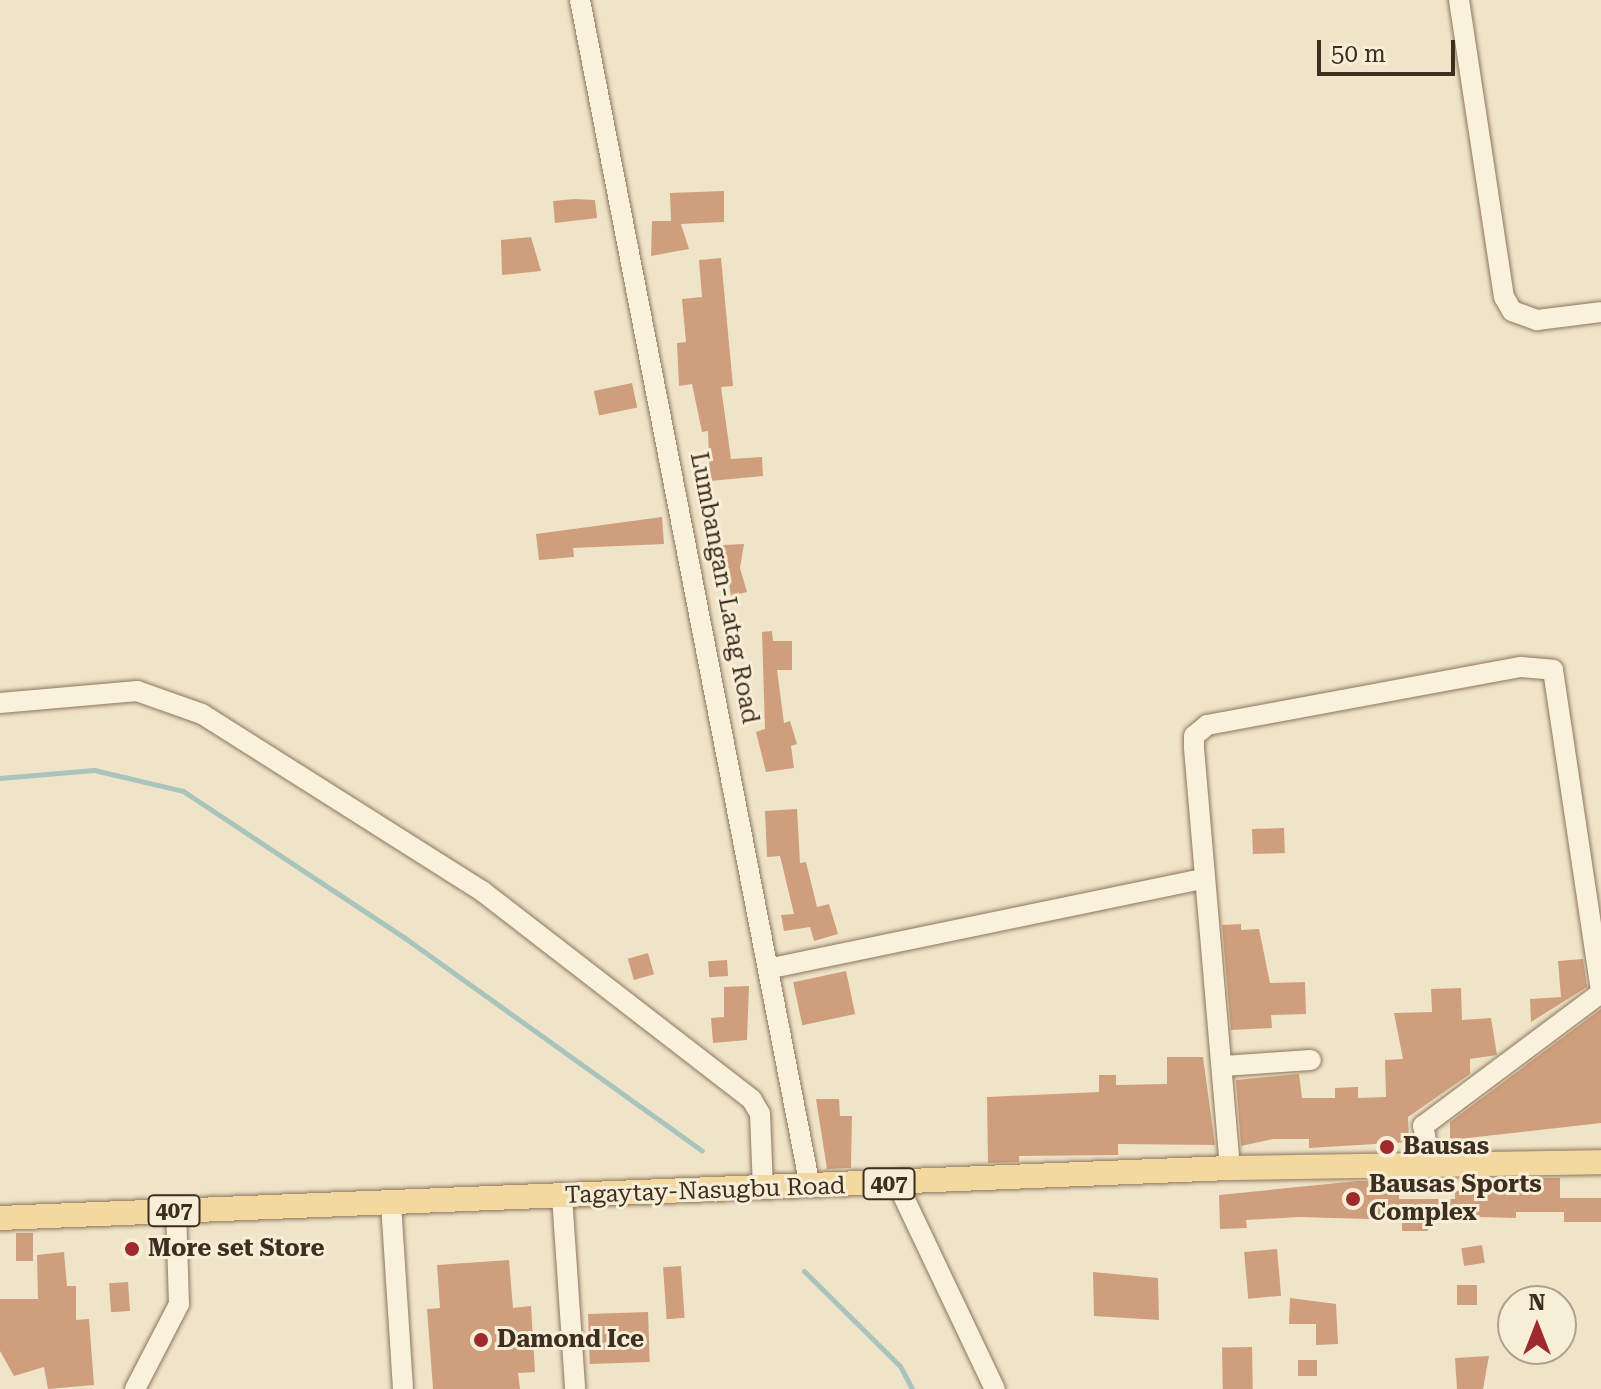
<!DOCTYPE html>
<html>
<head>
<meta charset="utf-8">
<style>
	body { margin:0 }
	#map { position:relative; width:1601px; height:1389px; overflow:hidden; background:#f0e4c8; font-family:"Roboto Serif",serif }
	div>[style] { position:absolute }
	.stream>* { height:5px; margin:-2.5px; padding:0 2.5px; transform-origin:2.5px; border-radius:2.5px; background:#a9c4bc }
	.building>* { inset:0; background:#cf9f7d; transform-origin:0 0 }
	.roads { filter:drop-shadow(0 0 2px #8d765c) drop-shadow(0 0 2px #8d765c) }
	.minor>* { height:20px; margin:-10px; padding:0 10px; transform-origin:10px; border-radius:10px; background:#faf1dc }
	.major>* { height:24px; margin:-12px; padding:0 12px; transform-origin:12px; border-radius:12px; background:#f3d9a0 }
	.dots>* { width:22px; height:22px; translate:-50% -50%; box-sizing:border-box; border:4px solid #f7eed8; border-radius:50% }
	span { translate:-50% -50%; white-space:nowrap; text-align:center; line-height:1.15; -webkit-text-stroke:6px #f7eed8; paint-order:stroke }
	.shield-label span { padding:2px 6px; background:#f7eed8; border:2px solid; border-radius:6px; -webkit-text-stroke-width:0 }
	.shield-label { font-size:22px; color:#3d2e20; font-weight:700 }
	.street-label { font-size:24px; color:#3d2e20 }
	.poi-label { font-size:24px; color:#3d2e20; font-weight:700 }
	.left { translate:0 -50%; text-align:left }
	.north { position:absolute; left:1497px; top:1285px; width:80px; height:80px; box-sizing:border-box; background:#f7eed8; border:2px solid #ada18e; border-radius:50%; rotate:0deg; font-size:22px; font-weight:700; line-height:32px; text-align:center; color:#3d2e20 }
	.north::after { content:''; display:block; margin:auto; width:28px; height:36px; background:#9e2a2b; clip-path:polygon(50% 0,100% 100%,50% 72%,0 100%) }
	.scale { position:absolute; left:1317px; top:40px; width:138px; height:36px; box-sizing:border-box; border:4px solid #3d2e20; border-top:0; padding-left:10px; font-size:24px; line-height:28px; white-space:nowrap; color:#3d2e20; -webkit-text-stroke:6px #f7eed8; paint-order:stroke }
</style>
</head>
<body>
<div id="map">
	<div class="stream">
		<i style="left:0;top:778px;width:94px;rotate:-4.9deg"></i>
		<i style="left:94px;top:770px;width:91px;rotate:13.3deg"></i>
		<i style="left:183px;top:791px;width:266px;rotate:33.5deg"></i>
		<i style="left:405px;top:938px;width:365px;rotate:35.6deg"></i>
		<i style="left:804px;top:1271px;width:135px;rotate:44.7deg"></i>
		<i style="left:900px;top:1366px;width:26px;rotate:62deg"></i>
	</div>
	<div class="building">
		<i style="clip-path:polygon(724px 191px,724px 222px,681px 224px,689px 249px,651px 256px,652px 221px,671px 221px,670px 193px)"></i>
		<i style="clip-path:polygon(574px 199px,595px 200px,597px 218px,555px 223px,553px 201px)"></i>
		<i style="clip-path:polygon(531px 237px,541px 271px,502px 275px,501px 240px)"></i>
		<i style="clip-path:polygon(721px 258px,733px 386px,721px 387px,731px 459px,762px 457px,763px 476px,710px 481px,708px 431px,702px 432px,692px 384px,679px 386px,677px 343px,686px 342px,682px 299px,702px 297px,699px 260px)"></i>
		<i style="left:632px;top:383px;width:25px;height:39px;rotate:78deg"></i>
		<i style="clip-path:polygon(662px 517px,664px 544px,573px 548px,574px 557px,539px 560px,536px 534px)"></i>
		<i style="clip-path:polygon(744px 544px,740px 568px,747px 592px,731px 596px,723px 545px)"></i>
		<i style="clip-path:polygon(772px 631px,773px 641px,792px 641px,792px 670px,777px 670px,784px 723px,790px 721px,797px 744px,791px 746px,794px 768px,766px 772px,756px 732px,765px 729px,762px 632px)"></i>
		<i style="clip-path:polygon(797px 809px,800px 863px,806px 862px,817px 907px,829px 904px,838px 934px,814px 941px,810px 927px,784px 931px,781px 915px,794px 914px,780px 856px,767px 857px,765px 811px)"></i>
		<i style="left:1284px;top:828px;width:25px;height:32px;rotate:88deg"></i>
		<i style="clip-path:polygon(1241px 924px,1241px 930px,1259px 929px,1270px 983px,1305px 982px,1306px 1014px,1271px 1015px,1272px 1028px,1231px 1030px,1222px 925px)"></i>
		<i style="left:648px;top:953px;width:22px;height:21px;rotate:74deg"></i>
		<i style="clip-path:polygon(1583px 959px,1587px 987px,1531px 1022px,1530px 999px,1561px 997px,1558px 961px)"></i>
		<i style="left:727px;top:960px;width:16px;height:19px;rotate:86deg"></i>
		<i style="left:846px;top:971px;width:44px;height:54px;rotate:78deg"></i>
		<i style="clip-path:polygon(749px 986px,747px 1040px,713px 1043px,711px 1018px,724px 1017px,724px 987px)"></i>
		<i style="clip-path:polygon(1461px 988px,1462px 1020px,1491px 1018px,1497px 1055px,1470px 1059px,1470px 1074px,1408px 1117px,1409px 1142px,1309px 1148px,1309px 1139px,1273px 1139px,1241px 1146px,1236px 1080px,1299px 1074px,1302px 1098px,1335px 1098px,1335px 1088px,1358px 1087px,1358px 1098px,1386px 1097px,1385px 1060px,1403px 1059px,1394px 1013px,1432px 1012px,1431px 989px)"></i>
		<i style="clip-path:polygon(1601px 1009px,1601px 1123px,1450px 1140px,1450px 1122px)"></i>
		<i style="clip-path:polygon(1167px 1057px,1203px 1057px,1215px 1145px,1118px 1144px,1118px 1155px,1019px 1156px,1019px 1162px,988px 1163px,987px 1097px,1099px 1092px,1099px 1075px,1116px 1075px,1116px 1085px,1167px 1084px)"></i>
		<i style="clip-path:polygon(816px 1099px,839px 1099px,840px 1116px,852px 1116px,851px 1168px,827px 1169px)"></i>
		<i style="clip-path:polygon(1532px 1178px,1560px 1178px,1560px 1198px,1601px 1198px,1601px 1222px,1564px 1222px,1564px 1212px,1516px 1212px,1516px 1218px,1478px 1217px,1479px 1223px,1428px 1221px,1428px 1231px,1402px 1231px,1402px 1220px,1299px 1217px,1246px 1220px,1247px 1228px,1220px 1229px,1219px 1195px,1358px 1181px,1400px 1182px,1399px 1199px,1455px 1199px,1455px 1191px,1532px 1187px)"></i>
		<i style="left:16px;top:1233px;width:17px;height:28px"></i>
		<i style="left:1482px;top:1245px;width:18px;height:21px;rotate:81deg"></i>
		<i style="left:1277px;top:1249px;width:47px;height:33px;rotate:85deg"></i>
		<i style="clip-path:polygon(64px 1252px,67px 1286px,76px 1286px,76px 1320px,89px 1319px,94px 1385px,48px 1389px,44px 1367px,14px 1376px,0 1351px,0 1299px,38px 1299px,37px 1255px)"></i>
		<i style="clip-path:polygon(509px 1260px,513px 1308px,531px 1306px,535px 1372px,518px 1373px,520px 1389px,433px 1389px,427px 1309px,440px 1308px,437px 1265px)"></i>
		<i style="left:681px;top:1266px;width:52px;height:18px;rotate:86deg"></i>
		<i style="clip-path:polygon(1093px 1272px,1158px 1278px,1159px 1320px,1094px 1316px)"></i>
		<i style="left:128px;top:1282px;width:29px;height:19px;rotate:86deg"></i>
		<i style="left:1477px;top:1285px;width:20px;height:20px;rotate:90deg"></i>
		<i style="clip-path:polygon(1290px 1298px,1336px 1304px,1338px 1344px,1316px 1345px,1316px 1324px,1289px 1324px)"></i>
		<i style="left:648px;top:1312px;width:50px;height:60px;rotate:88deg"></i>
		<i style="left:1252px;top:1347px;width:42px;height:30px;rotate:89deg"></i>
		<i style="clip-path:polygon(1489px 1356px,1483px 1389px,1457px 1389px,1455px 1358px)"></i>
		<i style="left:1317px;top:1360px;width:16px;height:19px;rotate:90deg"></i>
	</div>
	<div class="roads">
		<div class="minor">
			<i style="left:580px;top:0;width:1209px;rotate:79.03deg"></i>
			<i style="left:1459px;top:0;width:300px;rotate:81.4deg"></i>
			<i style="left:1504px;top:297px;width:16px;rotate:60deg"></i>
			<i style="left:1512px;top:311px;width:27px;rotate:20deg"></i>
			<i style="left:1537px;top:320px;width:64px;rotate:-7.1deg"></i>
			<i style="left:0;top:703px;width:138px;rotate:-5deg"></i>
			<i style="left:137px;top:691px;width:69px;rotate:19.5deg"></i>
			<i style="left:202px;top:714px;width:331px;rotate:32.3deg"></i>
			<i style="left:482px;top:891px;width:341px;rotate:37.7deg"></i>
			<i style="left:752px;top:1100px;width:16px;rotate:60deg"></i>
			<i style="left:760px;top:1114px;width:75px;rotate:87.7deg"></i>
			<i style="left:772px;top:968px;width:439px;rotate:-11.7deg"></i>
			<i style="left:1223px;top:1066px;width:88px;rotate:-3.9deg"></i>
			<i style="left:1430px;top:1161px;width:36px;rotate:-101deg"></i>
			<i style="left:1423px;top:1126px;width:222px;rotate:-36.8deg"></i>
			<i style="left:1230px;top:1168px;width:423px;rotate:-94.9deg"></i>
			<i style="left:1194px;top:747px;width:11px;rotate:-90deg"></i>
			<i style="left:1194px;top:736px;width:17px;rotate:-40deg"></i>
			<i style="left:1207px;top:725px;width:319px;rotate:-10.5deg"></i>
			<i style="left:1521px;top:667px;width:32px;rotate:5deg"></i>
			<i style="left:1553px;top:670px;width:324px;rotate:81.5deg"></i>
			<i style="left:897px;top:1183px;width:228px;rotate:64.6deg"></i>
			<i style="left:562px;top:1196px;width:193px;rotate:86.1deg"></i>
			<i style="left:391px;top:1203px;width:186px;rotate:86.3deg"></i>
			<i style="left:135px;top:1389px;width:96px;rotate:-62.6deg"></i>
			<i style="left:179px;top:1304px;width:94px;rotate:-91.8deg"></i>
		</div>
		<div class="major">
			<i style="left:0;top:1218px;width:1231px;rotate:-2.33deg"></i>
			<i style="left:1230px;top:1168px;width:371px;rotate:-0.9deg"></i>
		</div>
	</div>
	<div class="dots">
		<i style="left:1387px;top:1147px;background:#9e2a2b"></i>
		<i style="left:1353px;top:1199px;background:#9e2a2b"></i>
		<i style="left:132px;top:1249px;background:#9e2a2b"></i>
		<i style="left:481px;top:1340px;background:#9e2a2b"></i>
	</div>
	<div class="shield-label">
		<span style="left:889px;top:1184px">407</span>
		<span style="left:174px;top:1211px">407</span>
	</div>
	<div class="street-label">
		<span style="left:724px;top:588px;rotate:79deg">Lumbangan-Latag Road</span>
		<span style="left:705px;top:1191px;rotate:-2deg">Tagaytay-Nasugbu Road</span>
	</div>
	<div class="poi-label">
		<span class="left" style="left:1403px;top:1147px">Bausas</span>
		<span class="left" style="left:1369px;top:1199px">Bausas Sports<br>Complex</span>
		<span class="left" style="left:148px;top:1249px">More set Store</span>
		<span class="left" style="left:497px;top:1340px">Damond Ice</span>
	</div>
	<div class="north">N</div>
	<div class="scale">50 m</div>
</div>
</body>
</html>
